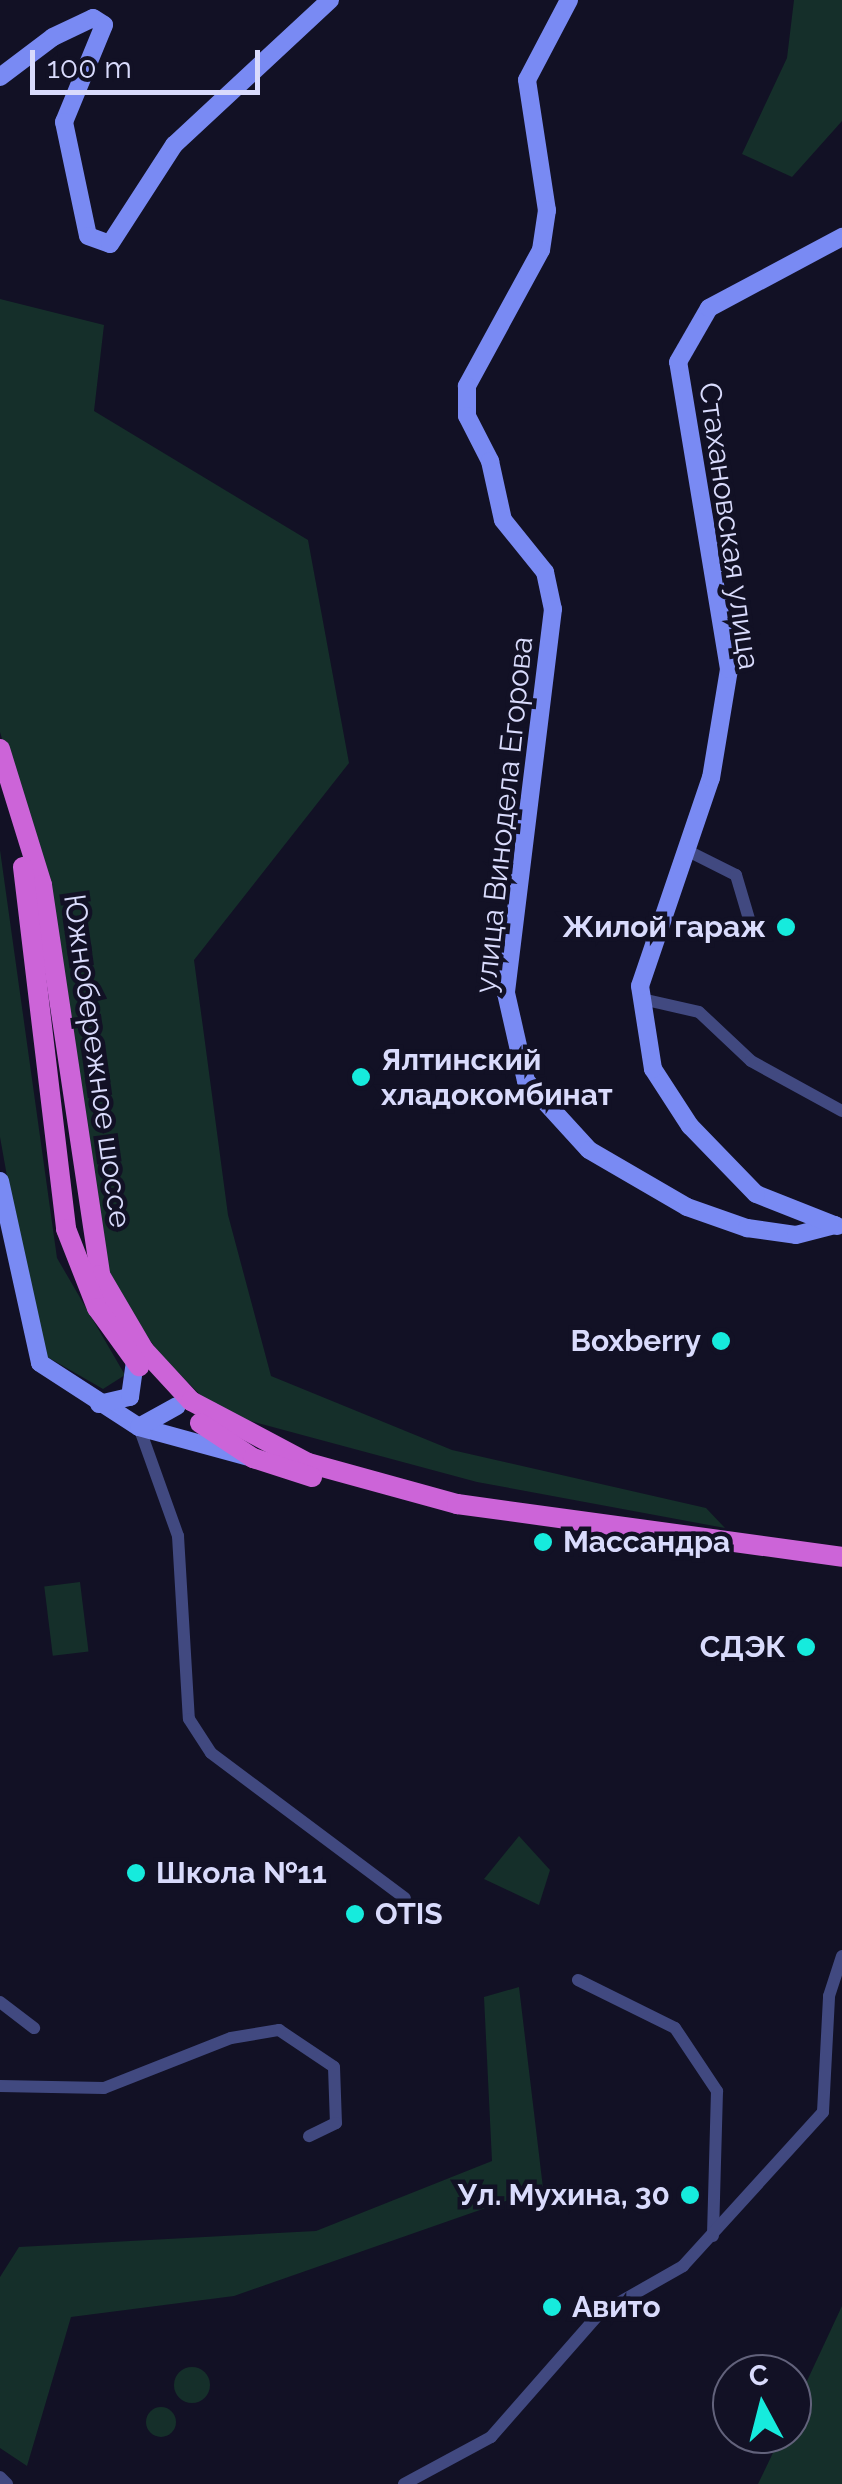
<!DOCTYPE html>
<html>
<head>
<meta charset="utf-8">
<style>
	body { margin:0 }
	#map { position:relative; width:842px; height:2484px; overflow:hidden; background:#121125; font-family:Raleway,sans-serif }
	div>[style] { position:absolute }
	.green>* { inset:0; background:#152f2a; transform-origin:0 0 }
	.round { border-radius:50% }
	.minor>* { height:12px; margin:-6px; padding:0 6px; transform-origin:6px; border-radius:6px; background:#414980 }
	.secondary>* { height:18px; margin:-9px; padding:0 9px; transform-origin:9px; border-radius:9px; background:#798af3 }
	.trunk>* { height:20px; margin:-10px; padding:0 10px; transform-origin:10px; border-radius:10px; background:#cc64d8 }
	.dots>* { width:28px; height:28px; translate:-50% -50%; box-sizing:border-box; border:5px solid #121125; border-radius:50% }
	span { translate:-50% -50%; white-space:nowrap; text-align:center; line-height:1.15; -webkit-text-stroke:9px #121125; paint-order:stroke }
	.street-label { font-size:30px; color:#d9dbfc }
	.poi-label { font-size:30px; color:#d9dbfc; font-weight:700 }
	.right { translate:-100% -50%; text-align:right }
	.left { translate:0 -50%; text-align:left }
	.north { position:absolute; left:712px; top:2354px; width:100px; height:100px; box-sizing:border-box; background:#121125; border:2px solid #62627b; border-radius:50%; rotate:353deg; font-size:28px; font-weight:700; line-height:40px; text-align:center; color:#d9dbfc }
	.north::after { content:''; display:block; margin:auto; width:35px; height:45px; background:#16ebdd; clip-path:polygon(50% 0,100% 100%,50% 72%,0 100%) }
	.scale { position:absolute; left:30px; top:50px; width:230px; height:45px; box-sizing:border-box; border:5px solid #d9dbfc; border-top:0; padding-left:12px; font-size:30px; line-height:35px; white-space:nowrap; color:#d9dbfc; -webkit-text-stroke:8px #121125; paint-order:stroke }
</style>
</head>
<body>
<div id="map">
	<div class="green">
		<i style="clip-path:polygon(794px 0,842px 0,842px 121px,792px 177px,742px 154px,787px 58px)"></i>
		<i style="clip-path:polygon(0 299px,104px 325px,94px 411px,308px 540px,349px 763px,194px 960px,228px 1215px,271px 1376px,452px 1450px,706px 1508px,725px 1528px,477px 1482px,217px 1412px,158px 1352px,113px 1285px,88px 1194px,57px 926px,0 732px)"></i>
		<i style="clip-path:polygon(0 850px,57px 1258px,125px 1375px,103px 1389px,44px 1355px,18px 1238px,0 1137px)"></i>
		<i style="left:80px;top:1582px;width:70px;height:36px;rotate:83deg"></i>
		<i style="clip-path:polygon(519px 1836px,550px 1870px,539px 1905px,484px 1879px)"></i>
		<i style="clip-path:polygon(519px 1987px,543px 2188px,234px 2296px,71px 2317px,27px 2466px,0 2448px,0 2277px,19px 2247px,316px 2231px,492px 2161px,484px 1997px)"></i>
		<i style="clip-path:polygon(842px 2306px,842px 2484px,758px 2484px,782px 2434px,792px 2434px,792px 2413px)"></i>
		<i class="round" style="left:174px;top:2367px;width:36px;height:36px"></i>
		<i class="round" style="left:146px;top:2407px;width:30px;height:30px"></i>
	</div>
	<div class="minor">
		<i style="left:686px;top:850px;width:56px;rotate:26.6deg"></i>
		<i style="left:736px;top:875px;width:56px;rotate:73.5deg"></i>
		<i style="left:642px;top:999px;width:58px;rotate:12.8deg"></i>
		<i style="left:699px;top:1012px;width:71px;rotate:43.3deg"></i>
		<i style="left:751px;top:1061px;width:104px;rotate:28.8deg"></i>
		<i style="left:139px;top:1427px;width:116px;rotate:70.3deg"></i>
		<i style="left:178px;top:1536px;width:183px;rotate:86.6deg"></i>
		<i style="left:189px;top:1719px;width:40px;rotate:57.1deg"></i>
		<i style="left:211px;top:1753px;width:242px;rotate:36.8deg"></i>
		<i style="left:578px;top:1980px;width:108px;rotate:26.3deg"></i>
		<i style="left:675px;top:2028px;width:76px;rotate:56.3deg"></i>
		<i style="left:717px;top:2091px;width:145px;rotate:91.6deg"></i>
		<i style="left:0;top:2002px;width:43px;rotate:37.4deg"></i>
		<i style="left:0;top:2086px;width:104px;rotate:1.1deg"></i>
		<i style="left:104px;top:2088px;width:136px;rotate:-21.5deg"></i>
		<i style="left:231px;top:2038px;width:49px;rotate:-9.5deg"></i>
		<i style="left:279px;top:2030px;width:66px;rotate:33.9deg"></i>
		<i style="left:334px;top:2067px;width:56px;rotate:88deg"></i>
		<i style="left:336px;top:2123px;width:30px;rotate:154deg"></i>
		<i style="left:0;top:2477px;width:10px;rotate:45deg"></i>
		<i style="left:404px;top:2484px;width:99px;rotate:-28.4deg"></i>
		<i style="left:491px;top:2437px;width:164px;rotate:-48.7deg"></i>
		<i style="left:599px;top:2314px;width:97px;rotate:-29.7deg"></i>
		<i style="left:683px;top:2266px;width:208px;rotate:-47.7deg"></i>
		<i style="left:823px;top:2112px;width:116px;rotate:-87deg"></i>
		<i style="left:829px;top:1996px;width:42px;rotate:-72deg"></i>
	</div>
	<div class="secondary">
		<i style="left:569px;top:0;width:90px;rotate:117.7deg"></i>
		<i style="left:527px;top:80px;width:132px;rotate:81.3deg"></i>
		<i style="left:547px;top:210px;width:40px;rotate:98.5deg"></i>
		<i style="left:541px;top:250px;width:155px;rotate:118.6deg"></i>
		<i style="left:467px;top:386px;width:30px;rotate:90deg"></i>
		<i style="left:467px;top:416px;width:51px;rotate:62.9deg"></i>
		<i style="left:490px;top:461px;width:60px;rotate:77.6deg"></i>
		<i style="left:503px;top:520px;width:67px;rotate:51.1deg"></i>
		<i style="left:545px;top:572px;width:38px;rotate:78deg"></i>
		<i style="left:553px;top:609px;width:387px;rotate:97deg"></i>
		<i style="left:506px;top:993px;width:90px;rotate:77.2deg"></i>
		<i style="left:526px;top:1081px;width:93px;rotate:47.6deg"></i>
		<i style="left:589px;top:1150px;width:113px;rotate:30.2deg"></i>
		<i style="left:687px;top:1207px;width:64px;rotate:19.3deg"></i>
		<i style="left:747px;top:1228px;width:49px;rotate:8.1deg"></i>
		<i style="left:796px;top:1235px;width:40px;rotate:-14.4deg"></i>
		<i style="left:0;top:77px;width:66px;rotate:-37deg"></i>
		<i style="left:53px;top:37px;width:44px;rotate:-25.4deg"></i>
		<i style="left:93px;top:18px;width:13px;rotate:32deg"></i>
		<i style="left:104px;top:25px;width:105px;rotate:112.4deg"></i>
		<i style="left:64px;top:122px;width:116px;rotate:78.1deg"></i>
		<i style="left:88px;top:236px;width:23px;rotate:20deg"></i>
		<i style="left:110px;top:244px;width:118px;rotate:-57.1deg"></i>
		<i style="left:174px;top:145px;width:213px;rotate:-42.9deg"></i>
		<i style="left:0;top:1181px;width:186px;rotate:77.6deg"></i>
		<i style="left:40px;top:1363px;width:118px;rotate:32.9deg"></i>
		<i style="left:139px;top:1427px;width:117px;rotate:15.3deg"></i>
		<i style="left:837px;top:1226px;width:87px;rotate:-158.4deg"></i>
		<i style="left:756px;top:1194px;width:95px;rotate:-134.1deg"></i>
		<i style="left:690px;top:1126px;width:68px;rotate:-123deg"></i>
		<i style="left:653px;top:1069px;width:84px;rotate:-98.9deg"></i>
		<i style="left:640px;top:986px;width:220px;rotate:-71.2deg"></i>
		<i style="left:711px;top:778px;width:110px;rotate:-80.6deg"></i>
		<i style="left:729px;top:669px;width:311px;rotate:-99.4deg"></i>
		<i style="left:678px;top:362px;width:62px;rotate:-60.1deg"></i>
		<i style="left:709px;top:308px;width:151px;rotate:-28.1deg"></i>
		<i style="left:99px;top:1404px;width:32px;rotate:-13deg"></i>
		<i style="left:130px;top:1397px;width:35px;rotate:-82deg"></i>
		<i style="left:139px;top:1427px;width:43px;rotate:-28.9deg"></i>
	</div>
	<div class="trunk">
		<i style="left:0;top:749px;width:142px;rotate:72.8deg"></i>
		<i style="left:42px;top:885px;width:394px;rotate:81.5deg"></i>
		<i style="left:100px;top:1275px;width:87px;rotate:59.6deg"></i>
		<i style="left:144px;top:1350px;width:69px;rotate:47.3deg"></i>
		<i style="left:191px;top:1401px;width:132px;rotate:27.9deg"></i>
		<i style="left:308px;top:1463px;width:155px;rotate:15.4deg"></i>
		<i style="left:457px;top:1504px;width:389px;rotate:7.8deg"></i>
		<i style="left:23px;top:867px;width:365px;rotate:83.2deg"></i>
		<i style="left:66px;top:1229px;width:85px;rotate:68.6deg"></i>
		<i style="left:97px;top:1308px;width:72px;rotate:54.1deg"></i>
		<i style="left:200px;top:1423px;width:64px;rotate:33.4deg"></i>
		<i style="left:253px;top:1458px;width:62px;rotate:17.9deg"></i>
	</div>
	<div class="dots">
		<i style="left:786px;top:927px;background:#16ebdd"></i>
		<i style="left:361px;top:1077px;background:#16ebdd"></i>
		<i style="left:721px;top:1341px;background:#16ebdd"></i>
		<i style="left:543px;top:1542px;background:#16ebdd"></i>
		<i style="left:806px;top:1647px;background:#16ebdd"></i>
		<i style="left:136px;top:1873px;background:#16ebdd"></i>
		<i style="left:355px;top:1914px;background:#16ebdd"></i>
		<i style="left:690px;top:2195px;background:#16ebdd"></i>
		<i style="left:552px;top:2307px;background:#16ebdd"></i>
	</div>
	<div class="street-label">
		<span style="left:729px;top:526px;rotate:82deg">Стахановская улица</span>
		<span style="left:504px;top:815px;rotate:-84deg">улица Винодела Егорова</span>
		<span style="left:97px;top:1061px;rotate:82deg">Южнобережное шоссе</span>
	</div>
	<div class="poi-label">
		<span class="right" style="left:766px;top:927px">Жилой гараж</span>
		<span class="left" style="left:381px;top:1077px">Ялтинский<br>хладокомбинат</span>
		<span class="right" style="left:701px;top:1341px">Boxberry</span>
		<span class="left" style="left:563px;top:1542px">Массандра</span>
		<span class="right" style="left:786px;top:1647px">СДЭК</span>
		<span class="left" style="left:156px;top:1873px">Школа №11</span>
		<span class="left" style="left:375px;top:1914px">OTIS</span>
		<span class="right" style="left:670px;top:2195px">Ул. Мухина, 30</span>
		<span class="left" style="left:572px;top:2307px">Авито</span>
	</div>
	<div class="north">С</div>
	<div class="scale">100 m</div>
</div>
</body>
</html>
